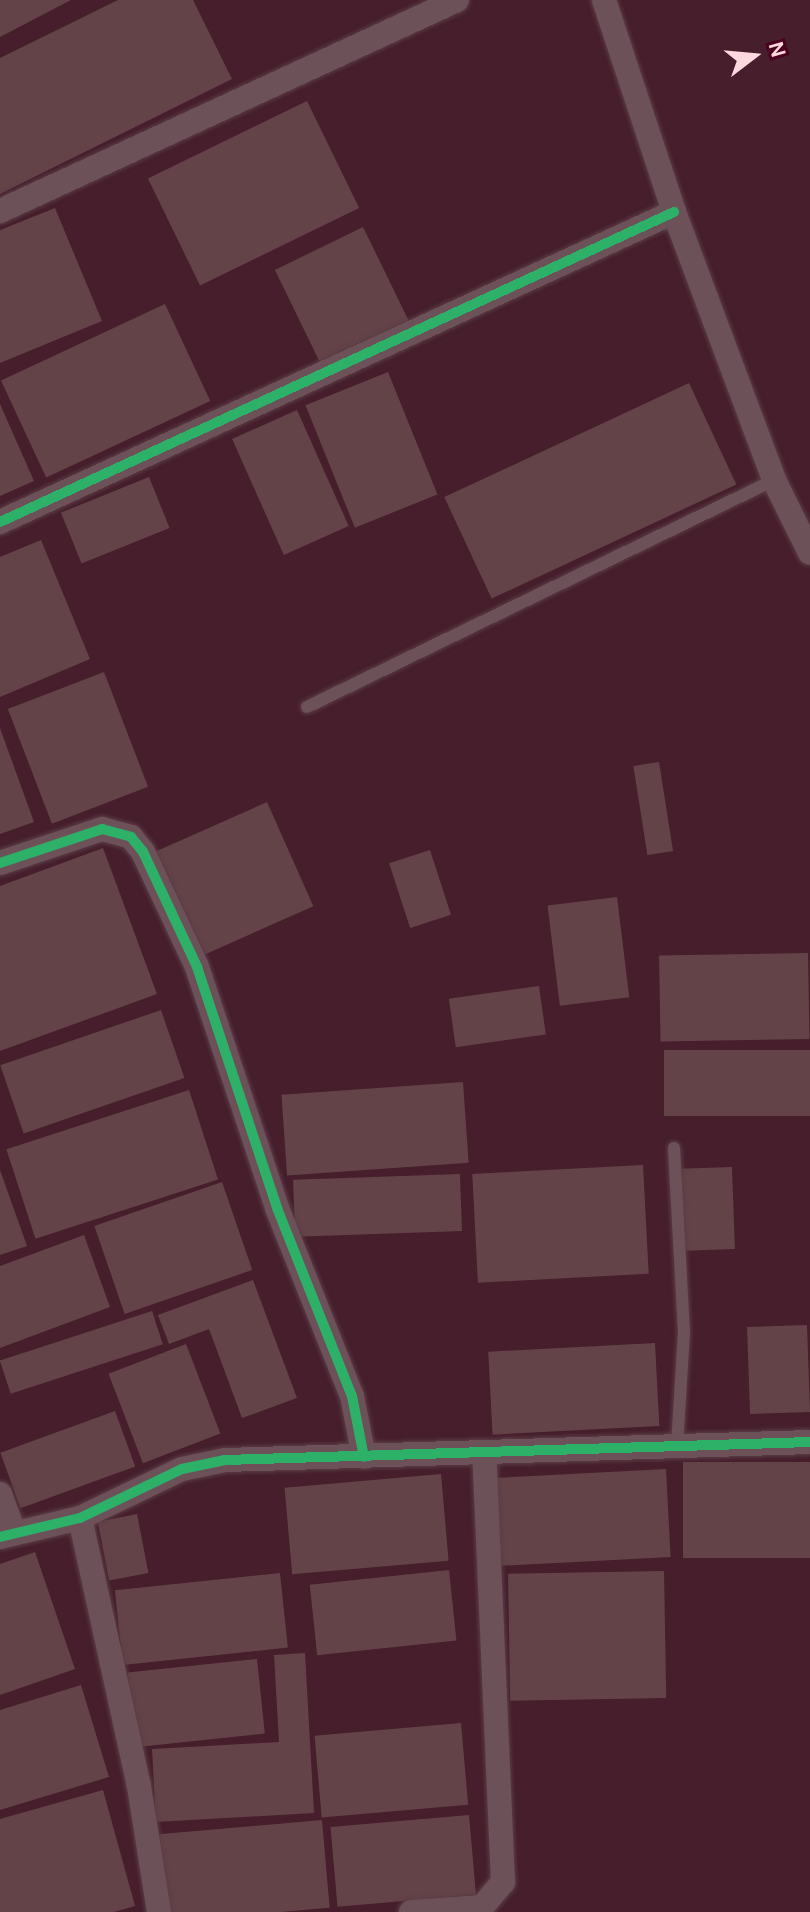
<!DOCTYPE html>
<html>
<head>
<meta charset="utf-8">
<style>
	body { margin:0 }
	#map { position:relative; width:810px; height:1912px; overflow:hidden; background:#461e2c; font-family:Karla,sans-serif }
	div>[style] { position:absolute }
	.building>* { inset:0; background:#644348; transform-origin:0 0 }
	.roads { filter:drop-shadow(0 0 2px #5b3d46) drop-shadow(0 0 2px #5b3d46) }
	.service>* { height:12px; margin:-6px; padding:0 6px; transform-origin:6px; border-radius:6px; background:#6d5159 }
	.minor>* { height:24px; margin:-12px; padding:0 12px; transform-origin:12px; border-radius:12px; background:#6d5159 }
	.cycleway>* { height:10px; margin:-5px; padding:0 5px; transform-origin:5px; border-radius:5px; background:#2db169 }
	span { translate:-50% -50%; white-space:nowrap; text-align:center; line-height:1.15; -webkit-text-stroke:7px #4a011e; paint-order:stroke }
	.north { position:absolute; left:714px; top:16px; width:80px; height:80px; -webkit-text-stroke:6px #4a011e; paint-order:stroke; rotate:74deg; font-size:22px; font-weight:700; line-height:32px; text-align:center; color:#fdd8df }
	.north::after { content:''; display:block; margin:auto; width:28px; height:36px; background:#fdd8df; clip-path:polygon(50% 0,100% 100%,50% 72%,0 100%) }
</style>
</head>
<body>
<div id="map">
	<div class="building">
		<i style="clip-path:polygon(0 0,71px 0,0 37px)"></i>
		<i style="clip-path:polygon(118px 0,193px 0,232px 79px,0 194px,0 58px)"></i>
		<i style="left:307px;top:101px;width:119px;height:177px;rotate:64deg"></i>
		<i style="clip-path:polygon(55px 208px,102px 321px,0 363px,0 230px)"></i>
		<i style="left:363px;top:227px;width:111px;height:98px;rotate:64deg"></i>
		<i style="left:165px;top:304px;width:107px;height:181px;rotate:65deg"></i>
		<i style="left:388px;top:372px;width:132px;height:89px;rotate:68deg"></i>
		<i style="left:689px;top:383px;width:112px;height:270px;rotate:65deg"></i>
		<i style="clip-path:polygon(0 404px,34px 481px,0 496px)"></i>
		<i style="left:297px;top:410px;width:127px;height:71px;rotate:66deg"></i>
		<i style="left:149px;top:477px;width:55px;height:95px;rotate:68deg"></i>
		<i style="clip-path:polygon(41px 540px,90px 659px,0 697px,0 557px)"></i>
		<i style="left:104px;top:672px;width:123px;height:103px;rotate:69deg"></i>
		<i style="clip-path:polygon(0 728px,34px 822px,0 834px)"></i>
		<i style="left:659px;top:762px;width:90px;height:26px;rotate:81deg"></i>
		<i style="left:267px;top:802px;width:114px;height:131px;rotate:66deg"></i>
		<i style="clip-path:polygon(103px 848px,157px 994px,0 1051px,0 886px)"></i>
		<i style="left:430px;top:850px;width:68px;height:43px;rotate:72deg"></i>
		<i style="left:617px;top:897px;width:101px;height:70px;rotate:83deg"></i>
		<i style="left:808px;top:953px;width:86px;height:149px;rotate:89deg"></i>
		<i style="left:539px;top:986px;width:49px;height:91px;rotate:82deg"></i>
		<i style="left:161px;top:1010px;width:72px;height:170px;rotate:71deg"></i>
		<i style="left:810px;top:1050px;width:66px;height:146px;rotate:90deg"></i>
		<i style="left:463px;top:1082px;width:81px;height:182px;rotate:86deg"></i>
		<i style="left:189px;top:1090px;width:94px;height:192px;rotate:72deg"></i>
		<i style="left:643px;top:1165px;width:109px;height:171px;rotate:87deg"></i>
		<i style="left:732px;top:1167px;width:82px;height:51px;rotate:88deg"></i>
		<i style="clip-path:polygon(0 1170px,27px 1246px,0 1255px)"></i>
		<i style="left:460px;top:1174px;width:57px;height:167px;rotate:88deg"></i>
		<i style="left:222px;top:1182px;width:93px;height:135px;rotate:71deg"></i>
		<i style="clip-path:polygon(84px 1235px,110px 1307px,0 1348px,0 1266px)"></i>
		<i style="clip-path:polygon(253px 1280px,297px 1398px,242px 1418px,209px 1329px,169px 1344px,158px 1315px)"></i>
		<i style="left:152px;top:1311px;width:35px;height:160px;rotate:72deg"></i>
		<i style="left:807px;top:1325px;width:87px;height:60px;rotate:88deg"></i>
		<i style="left:655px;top:1343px;width:83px;height:167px;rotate:87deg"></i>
		<i style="left:186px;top:1344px;width:96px;height:83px;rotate:69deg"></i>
		<i style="left:115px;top:1411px;width:59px;height:122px;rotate:70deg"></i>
		<i style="left:810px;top:1462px;width:96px;height:127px;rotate:90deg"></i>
		<i style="left:666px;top:1469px;width:88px;height:171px;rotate:87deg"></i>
		<i style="left:441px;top:1474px;width:87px;height:157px;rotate:85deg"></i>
		<i style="left:137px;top:1514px;width:60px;height:40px;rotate:79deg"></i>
		<i style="clip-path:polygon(35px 1552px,75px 1669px,0 1695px,0 1564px)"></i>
		<i style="left:449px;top:1570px;width:71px;height:140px;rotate:84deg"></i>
		<i style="left:664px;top:1571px;width:127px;height:156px;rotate:89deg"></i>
		<i style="left:280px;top:1573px;width:75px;height:166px;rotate:84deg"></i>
		<i style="clip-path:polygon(305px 1653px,314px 1813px,156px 1822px,152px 1749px,279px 1742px,274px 1655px)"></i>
		<i style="left:257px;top:1659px;width:75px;height:130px;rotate:84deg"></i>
		<i style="clip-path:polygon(81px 1685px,109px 1777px,0 1810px,0 1710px)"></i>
		<i style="left:461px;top:1723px;width:82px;height:147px;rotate:85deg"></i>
		<i style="clip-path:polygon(103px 1790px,135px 1906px,114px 1912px,0 1912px,0 1819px)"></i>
		<i style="left:469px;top:1815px;width:80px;height:139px;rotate:85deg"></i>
		<i style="left:322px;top:1820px;width:88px;height:164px;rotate:85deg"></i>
	</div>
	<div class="roads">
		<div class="service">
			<i style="left:307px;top:707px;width:519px;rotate:-25.92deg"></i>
			<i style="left:674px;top:1148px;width:184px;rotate:86.9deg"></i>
			<i style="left:684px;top:1332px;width:114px;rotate:93.5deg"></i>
		</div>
		<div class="minor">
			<i style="left:604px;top:0;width:223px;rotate:71.7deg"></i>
			<i style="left:674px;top:212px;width:286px;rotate:69.5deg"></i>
			<i style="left:774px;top:480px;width:81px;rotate:63.7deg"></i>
			<i style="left:0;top:211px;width:503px;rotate:-24.78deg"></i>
			<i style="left:0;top:522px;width:742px;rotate:-24.7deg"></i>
			<i style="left:0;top:863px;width:108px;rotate:-18.4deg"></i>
			<i style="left:102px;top:829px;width:30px;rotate:15deg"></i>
			<i style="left:131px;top:837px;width:19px;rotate:51deg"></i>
			<i style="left:143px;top:852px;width:127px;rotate:64.8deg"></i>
			<i style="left:197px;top:967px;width:254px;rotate:71.6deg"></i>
			<i style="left:277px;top:1208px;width:202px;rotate:68.3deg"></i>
			<i style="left:352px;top:1396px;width:62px;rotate:78.9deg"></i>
			<i style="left:0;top:1494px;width:40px;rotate:69.8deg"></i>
			<i style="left:80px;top:1518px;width:274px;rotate:77.6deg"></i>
			<i style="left:139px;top:1786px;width:128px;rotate:81deg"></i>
			<i style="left:0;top:1537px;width:82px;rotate:-13.4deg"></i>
			<i style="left:80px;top:1518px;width:113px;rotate:-25.7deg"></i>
			<i style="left:182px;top:1469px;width:44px;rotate:-11.8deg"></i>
			<i style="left:225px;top:1460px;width:585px;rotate:-1.76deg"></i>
			<i style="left:411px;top:1912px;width:71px;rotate:-4deg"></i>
			<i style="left:482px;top:1907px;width:33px;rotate:-50deg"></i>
			<i style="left:503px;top:1882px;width:429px;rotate:-92.5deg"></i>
		</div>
	</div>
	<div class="cycleway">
		<i style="left:0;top:522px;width:742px;rotate:-24.7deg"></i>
		<i style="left:0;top:863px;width:108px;rotate:-18.4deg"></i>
		<i style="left:102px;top:829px;width:30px;rotate:15deg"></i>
		<i style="left:131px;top:837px;width:19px;rotate:51deg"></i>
		<i style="left:143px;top:852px;width:127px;rotate:64.8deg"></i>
		<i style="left:197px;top:967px;width:254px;rotate:71.6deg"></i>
		<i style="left:277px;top:1208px;width:202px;rotate:68.3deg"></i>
		<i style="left:352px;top:1396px;width:62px;rotate:78.9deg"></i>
		<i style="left:0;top:1537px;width:82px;rotate:-13.4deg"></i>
		<i style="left:80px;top:1518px;width:113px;rotate:-25.7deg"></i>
		<i style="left:182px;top:1469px;width:44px;rotate:-11.8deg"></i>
		<i style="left:225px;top:1460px;width:585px;rotate:-1.76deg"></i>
	</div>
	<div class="north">N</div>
</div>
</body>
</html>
